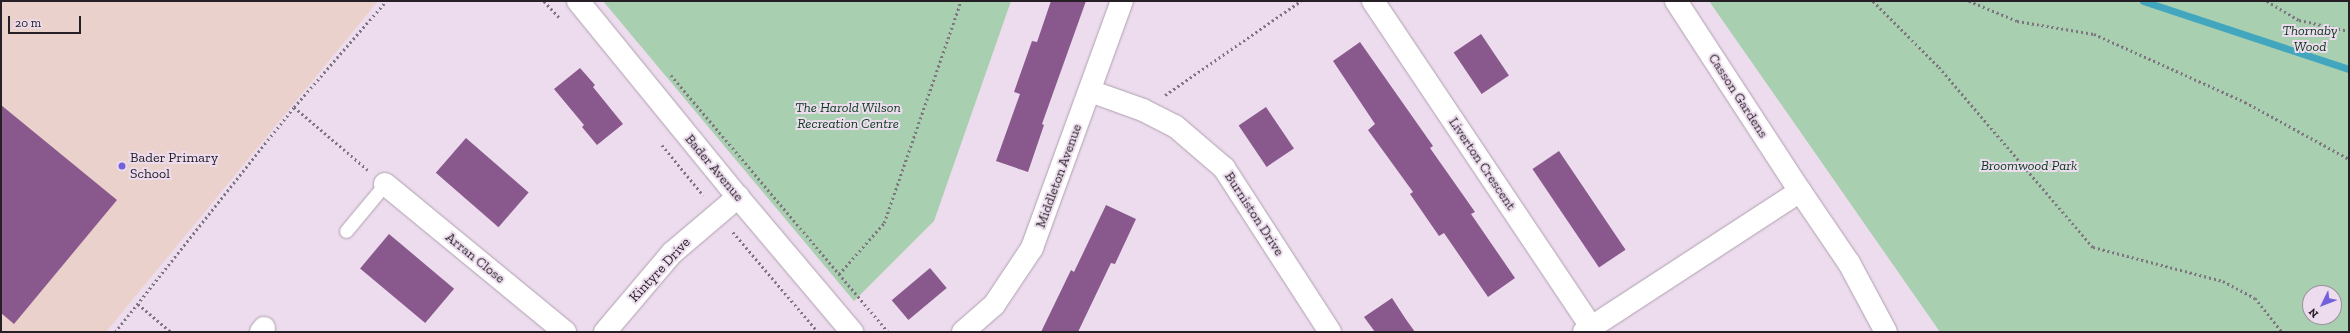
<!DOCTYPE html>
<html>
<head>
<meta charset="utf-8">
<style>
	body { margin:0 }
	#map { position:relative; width:2350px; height:333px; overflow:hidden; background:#ecdced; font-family:"Zilla Slab",serif }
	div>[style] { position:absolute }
	.education>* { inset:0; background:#ebd1cc }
	.green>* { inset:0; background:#a8cfaf }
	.stream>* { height:7px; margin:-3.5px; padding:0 3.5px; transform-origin:3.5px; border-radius:3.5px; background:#42a6bf }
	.building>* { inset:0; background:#89598e; transform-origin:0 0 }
	.path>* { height:2.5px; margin-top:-1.25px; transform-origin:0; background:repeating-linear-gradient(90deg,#7f7580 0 2px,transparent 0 5px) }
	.roads { filter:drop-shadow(0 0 1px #afa0b0) drop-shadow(0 0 1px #afa0b0) }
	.service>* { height:13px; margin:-6.5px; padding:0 6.5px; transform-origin:6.5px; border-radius:6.5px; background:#fff }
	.minor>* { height:22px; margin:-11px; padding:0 11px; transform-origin:11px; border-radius:11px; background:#fff }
	.dots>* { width:11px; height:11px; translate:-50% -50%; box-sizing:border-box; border:2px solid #ecdced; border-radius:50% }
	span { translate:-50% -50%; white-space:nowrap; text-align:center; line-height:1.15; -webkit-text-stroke:4px #ecdced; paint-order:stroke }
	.park-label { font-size:14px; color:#063919; font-style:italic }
	.street-label { font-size:14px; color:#262026 }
	.poi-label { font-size:14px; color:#262026 }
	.left { translate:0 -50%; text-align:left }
	.frame { position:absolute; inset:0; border:2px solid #262026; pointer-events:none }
	.north { position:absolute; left:2302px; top:285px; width:40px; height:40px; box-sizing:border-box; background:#ecdced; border:1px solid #9d919d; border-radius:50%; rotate:227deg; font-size:11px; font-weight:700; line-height:16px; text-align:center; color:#262026 }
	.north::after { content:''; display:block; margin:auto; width:14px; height:18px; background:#7361dc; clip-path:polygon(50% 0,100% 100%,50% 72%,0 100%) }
	.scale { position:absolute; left:8px; top:16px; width:73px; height:18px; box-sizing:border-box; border:2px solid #262026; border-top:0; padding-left:5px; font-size:12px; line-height:14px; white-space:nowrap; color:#262026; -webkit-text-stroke:3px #ecdced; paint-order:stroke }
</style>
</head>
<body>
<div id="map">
	<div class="education">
		<i style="clip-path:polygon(1px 1px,378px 1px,106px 332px,1px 332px)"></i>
	</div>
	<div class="green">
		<i style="clip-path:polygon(603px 1px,1011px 1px,934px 221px,854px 301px)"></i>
		<i style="clip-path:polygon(evenodd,1709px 1px,2349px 1px,2349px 332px,1940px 332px,1709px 1px,2310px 293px,2334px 293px,2334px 317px,2310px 317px,2310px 293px)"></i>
	</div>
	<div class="stream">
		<i style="left:2143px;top:1px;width:217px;rotate:18.3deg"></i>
	</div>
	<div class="building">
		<i style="clip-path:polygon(1051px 1px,1086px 1px,1042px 124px,1044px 125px,1028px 172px,996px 161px,1020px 94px,1014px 92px,1032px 41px,1037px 42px)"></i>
		<i style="left:1481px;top:34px;width:50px;height:33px;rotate:56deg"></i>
		<i style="clip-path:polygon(1360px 42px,1433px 146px,1430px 148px,1475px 212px,1471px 214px,1515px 278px,1488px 297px,1444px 233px,1439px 236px,1410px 194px,1413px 192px,1368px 130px,1375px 124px,1333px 61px)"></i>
		<i style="clip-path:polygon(580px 68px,595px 85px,593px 87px,623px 124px,597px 145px,582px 127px,584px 125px,554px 89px)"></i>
		<i style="clip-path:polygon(1px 105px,117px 200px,14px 324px,1px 313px)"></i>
		<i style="left:1266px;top:107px;width:50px;height:33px;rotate:56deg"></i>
		<i style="left:466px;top:138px;width:83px;height:46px;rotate:41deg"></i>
		<i style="left:1559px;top:151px;width:119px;height:32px;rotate:56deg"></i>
		<i style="clip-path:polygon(1106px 205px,1136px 219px,1115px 264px,1111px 263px,1078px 332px,1041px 332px,1071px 270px,1074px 272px)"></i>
		<i style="left:389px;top:234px;width:85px;height:45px;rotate:40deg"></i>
		<i style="left:930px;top:268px;width:26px;height:50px;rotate:50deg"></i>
		<i style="clip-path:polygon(1392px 298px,1405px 318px,1415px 332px,1375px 332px,1364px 317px)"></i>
	</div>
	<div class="path">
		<i style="left:544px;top:1px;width:22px;rotate:47deg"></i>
		<i style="left:1873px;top:1px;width:93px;rotate:45deg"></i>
		<i style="left:1939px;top:67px;width:237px;rotate:49.5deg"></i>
		<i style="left:2093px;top:247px;width:134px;rotate:14.7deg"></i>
		<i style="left:2223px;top:281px;width:36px;rotate:28deg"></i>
		<i style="left:2255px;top:298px;width:43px;rotate:51.5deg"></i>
		<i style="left:1969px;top:1px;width:52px;rotate:22.6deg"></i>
		<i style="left:2017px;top:21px;width:78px;rotate:9.6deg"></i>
		<i style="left:2094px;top:34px;width:166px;rotate:24.2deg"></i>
		<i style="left:2245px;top:102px;width:119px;rotate:28.7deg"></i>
		<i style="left:2267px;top:1px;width:37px;rotate:31deg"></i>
		<i style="left:2299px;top:20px;width:51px;rotate:12.4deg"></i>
		<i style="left:671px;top:75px;width:336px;rotate:49.8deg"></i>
		<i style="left:1165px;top:95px;width:165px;rotate:-34.7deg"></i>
		<i style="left:294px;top:107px;width:97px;rotate:40.4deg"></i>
		<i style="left:662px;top:145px;width:65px;rotate:50.6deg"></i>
		<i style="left:733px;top:232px;width:131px;rotate:49.6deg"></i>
		<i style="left:839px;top:274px;width:68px;rotate:-48.6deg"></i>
		<i style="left:884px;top:223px;width:235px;rotate:-70.9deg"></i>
		<i style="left:138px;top:304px;width:43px;rotate:40.3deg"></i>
		<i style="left:115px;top:332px;width:288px;rotate:-51.5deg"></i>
		<i style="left:294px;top:107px;width:140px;rotate:-49deg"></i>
	</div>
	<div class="roads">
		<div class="service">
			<i style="left:346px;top:231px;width:61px;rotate:-50.3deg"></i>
		</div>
		<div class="minor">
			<i style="left:578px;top:1px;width:253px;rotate:50.8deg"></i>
			<i style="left:738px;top:197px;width:177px;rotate:49.8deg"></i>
			<i style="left:1373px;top:1px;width:392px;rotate:56.2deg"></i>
			<i style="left:1676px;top:1px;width:227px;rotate:56.9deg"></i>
			<i style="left:1090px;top:91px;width:56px;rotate:19.7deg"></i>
			<i style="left:1143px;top:110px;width:36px;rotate:27deg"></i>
			<i style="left:1175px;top:126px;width:65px;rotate:40.6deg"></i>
			<i style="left:1224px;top:168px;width:195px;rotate:57.1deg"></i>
			<i style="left:385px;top:184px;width:233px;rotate:39.4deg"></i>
			<i style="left:261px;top:332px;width:5px;rotate:-53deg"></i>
			<i style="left:605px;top:332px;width:104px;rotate:-49.7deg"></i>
			<i style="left:672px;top:253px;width:87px;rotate:-40.3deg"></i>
			<i style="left:963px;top:332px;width:41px;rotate:-41.1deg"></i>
			<i style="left:994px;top:305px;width:69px;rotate:-56.3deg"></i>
			<i style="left:1032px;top:248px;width:263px;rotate:-70deg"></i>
			<i style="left:1584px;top:332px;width:258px;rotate:-33.1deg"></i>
			<i style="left:1800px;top:191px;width:87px;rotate:55.8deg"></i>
			<i style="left:1849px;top:263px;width:78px;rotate:61.8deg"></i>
		</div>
	</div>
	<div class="dots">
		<i style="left:122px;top:166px;background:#7361dc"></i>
	</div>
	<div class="park-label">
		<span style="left:2310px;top:39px">Thornaby<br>Wood</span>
		<span style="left:848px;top:116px">The Harold Wilson<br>Recreation Centre</span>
		<span style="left:2029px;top:166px">Broomwood Park</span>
	</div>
	<div class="street-label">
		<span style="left:1738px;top:96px;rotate:57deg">Casson Gardens</span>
		<span style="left:1482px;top:164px;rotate:56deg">Liverton Crescent</span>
		<span style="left:714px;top:168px;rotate:50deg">Bader Avenue</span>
		<span style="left:1059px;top:176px;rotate:-70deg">Middleton Avenue</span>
		<span style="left:1254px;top:214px;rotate:57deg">Burniston Drive</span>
		<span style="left:475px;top:258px;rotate:39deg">Arran Close</span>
		<span style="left:660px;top:270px;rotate:-47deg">Kintyre Drive</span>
	</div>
	<div class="poi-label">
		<span class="left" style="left:130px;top:166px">Bader Primary<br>School</span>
	</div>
	<div class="frame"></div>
	<div class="north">N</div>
	<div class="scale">20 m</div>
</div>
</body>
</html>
